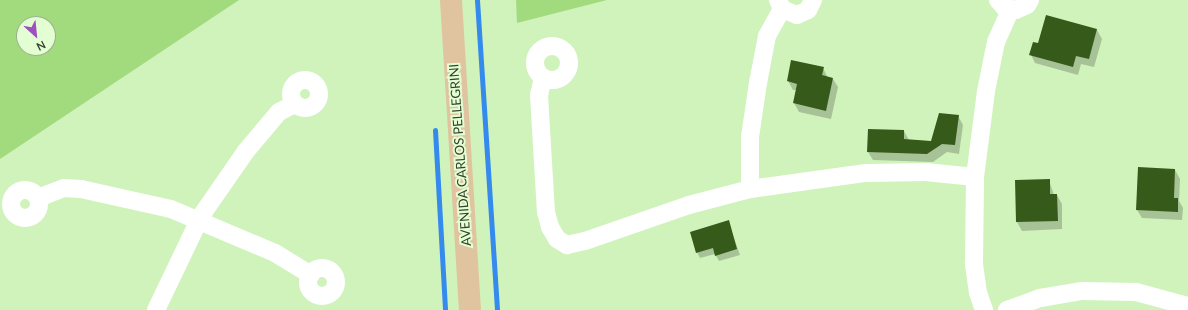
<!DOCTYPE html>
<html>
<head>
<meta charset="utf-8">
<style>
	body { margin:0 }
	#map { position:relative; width:1188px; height:310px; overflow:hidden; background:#d0f3bc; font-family:Lato,sans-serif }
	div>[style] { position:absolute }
	.green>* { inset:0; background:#a2da7e }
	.shadow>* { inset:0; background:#0003 }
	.stream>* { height:5px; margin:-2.5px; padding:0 2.5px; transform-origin:2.5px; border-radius:2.5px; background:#358bed }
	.building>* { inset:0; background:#365a1a }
	.minor>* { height:18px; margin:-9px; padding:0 9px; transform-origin:9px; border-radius:9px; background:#fff }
	.minor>.ring { margin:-9px; padding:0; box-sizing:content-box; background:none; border:18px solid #fff; border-radius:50% }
	.major>* { height:22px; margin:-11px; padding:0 11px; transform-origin:11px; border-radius:11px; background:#dfc49f }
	span { translate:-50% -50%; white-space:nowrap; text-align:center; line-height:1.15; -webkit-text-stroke:4px #e2fed2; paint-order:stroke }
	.street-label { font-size:13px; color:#33402b }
	.north { position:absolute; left:16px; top:16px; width:40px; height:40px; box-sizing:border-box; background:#e2fed2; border:1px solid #9cb28f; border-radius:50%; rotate:153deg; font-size:11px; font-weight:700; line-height:16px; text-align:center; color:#33402b }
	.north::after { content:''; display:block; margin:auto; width:14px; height:18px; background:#9e50c1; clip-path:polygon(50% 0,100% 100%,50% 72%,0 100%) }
</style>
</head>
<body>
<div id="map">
	<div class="green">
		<i style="clip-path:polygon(evenodd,0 0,239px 0,0 159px,0 0,24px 24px,48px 24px,48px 48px,24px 48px,24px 24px)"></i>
		<i style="clip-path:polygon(516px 0,607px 0,517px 23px)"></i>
	</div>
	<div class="shadow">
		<i style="clip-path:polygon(1046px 16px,1097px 30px,1102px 39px,1094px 67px,1081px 64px,1078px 75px,1035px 63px,1031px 55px,1039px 44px)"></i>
		<i style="clip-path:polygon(823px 68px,828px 78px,833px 79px,838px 87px,831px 119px,799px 112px,794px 103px,797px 90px,793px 90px,788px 81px)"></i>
		<i style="clip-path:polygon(958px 116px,963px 125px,959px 154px,947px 152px,933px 162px,873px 160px,868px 152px,904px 131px,909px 140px,932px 142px)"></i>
		<i style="clip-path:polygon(1175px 170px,1180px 179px,1179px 201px,1183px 208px,1182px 220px,1142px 218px,1137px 210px)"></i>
		<i style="clip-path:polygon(1049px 180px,1054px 195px,1057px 195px,1062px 204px,1062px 229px,1022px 231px,1017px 222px,1016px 181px)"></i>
		<i style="clip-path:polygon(728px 221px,740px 255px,719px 261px,715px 254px,700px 258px,697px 252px)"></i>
	</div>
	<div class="stream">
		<i style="left:477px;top:0;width:311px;rotate:86.3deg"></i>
		<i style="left:435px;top:130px;width:180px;rotate:86.8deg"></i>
	</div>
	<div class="building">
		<i style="clip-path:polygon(1046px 15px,1097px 29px,1089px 59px,1076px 56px,1073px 67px,1029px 55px,1033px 42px,1038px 43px)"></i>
		<i style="clip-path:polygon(791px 60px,824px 67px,822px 75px,833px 78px,826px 111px,793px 103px,797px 84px,787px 81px)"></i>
		<i style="clip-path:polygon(939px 113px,959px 115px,955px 145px,942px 144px,927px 154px,867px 152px,868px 129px,904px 130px,904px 139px,931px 141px)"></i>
		<i style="clip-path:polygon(1138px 167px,1175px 169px,1174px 198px,1178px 198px,1178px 212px,1136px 210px)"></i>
		<i style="clip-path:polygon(1050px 179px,1050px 194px,1057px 194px,1058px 221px,1016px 222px,1015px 180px)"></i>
		<i style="clip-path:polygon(729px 220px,737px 249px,715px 256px,713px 248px,696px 253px,690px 232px)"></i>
	</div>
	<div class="minor">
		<i style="left:778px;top:0;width:10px;rotate:66deg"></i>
		<i style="left:782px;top:9px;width:16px;rotate:22deg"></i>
		<i style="left:797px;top:15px;width:12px;rotate:-24deg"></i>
		<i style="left:808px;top:10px;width:11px;rotate:-63deg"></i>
		<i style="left:998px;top:0;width:11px;rotate:49deg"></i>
		<i style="left:1005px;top:8px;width:11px;rotate:10deg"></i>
		<i style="left:1016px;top:10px;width:12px;rotate:-24deg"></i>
		<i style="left:1027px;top:5px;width:6px;rotate:-59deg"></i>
		<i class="ring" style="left:535px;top:46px;width:16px;height:16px"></i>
		<i style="left:543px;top:78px;width:17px;rotate:103deg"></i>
		<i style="left:539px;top:95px;width:117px;rotate:86.6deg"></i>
		<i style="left:546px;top:212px;width:16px;rotate:75deg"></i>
		<i style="left:550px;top:227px;width:14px;rotate:60deg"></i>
		<i style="left:557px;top:239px;width:12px;rotate:31deg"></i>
		<i style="left:567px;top:245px;width:18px;rotate:-13deg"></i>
		<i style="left:585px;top:241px;width:110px;rotate:-19.1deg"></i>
		<i style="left:689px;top:205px;width:63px;rotate:-14.7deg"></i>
		<i style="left:750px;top:189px;width:117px;rotate:-7.9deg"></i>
		<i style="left:866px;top:173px;width:60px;rotate:-1deg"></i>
		<i style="left:926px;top:172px;width:49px;rotate:5.8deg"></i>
		<i class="ring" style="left:291px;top:80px;width:10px;height:10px"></i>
		<i style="left:750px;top:189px;width:52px;rotate:-90deg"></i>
		<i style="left:750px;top:137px;width:55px;rotate:-81.6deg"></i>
		<i style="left:758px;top:83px;width:48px;rotate:-79.2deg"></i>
		<i style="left:767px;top:36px;width:31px;rotate:-61deg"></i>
		<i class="ring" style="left:11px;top:190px;width:10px;height:10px"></i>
		<i style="left:38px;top:198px;width:28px;rotate:-21deg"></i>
		<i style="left:64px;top:188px;width:17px;rotate:3deg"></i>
		<i style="left:81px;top:189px;width:92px;rotate:12.5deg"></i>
		<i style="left:171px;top:209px;width:113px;rotate:22.9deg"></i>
		<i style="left:275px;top:253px;width:42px;rotate:31.4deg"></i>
		<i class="ring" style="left:308px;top:268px;width:10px;height:10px"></i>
		<i style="left:156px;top:310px;width:104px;rotate:-64.4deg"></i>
		<i style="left:201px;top:216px;width:79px;rotate:-55.3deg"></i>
		<i style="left:246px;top:151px;width:51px;rotate:-49.8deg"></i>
		<i style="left:279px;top:112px;width:18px;rotate:-27deg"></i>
		<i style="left:984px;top:310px;width:18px;rotate:-109deg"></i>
		<i style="left:978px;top:293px;width:30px;rotate:-98deg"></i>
		<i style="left:974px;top:263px;width:86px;rotate:-89.3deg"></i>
		<i style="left:975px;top:177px;width:87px;rotate:-82.7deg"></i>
		<i style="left:986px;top:91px;width:50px;rotate:-78.5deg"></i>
		<i style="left:996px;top:42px;width:35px;rotate:-66deg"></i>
		<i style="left:1007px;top:310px;width:35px;rotate:-20deg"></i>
		<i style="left:1040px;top:298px;width:43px;rotate:-9.5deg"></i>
		<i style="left:1082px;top:291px;width:54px;rotate:1.1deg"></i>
		<i style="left:1136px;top:292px;width:54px;rotate:15.1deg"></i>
	</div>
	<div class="major">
		<i style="left:451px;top:0;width:311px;rotate:86.5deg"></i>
	</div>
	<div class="street-label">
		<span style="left:460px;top:155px;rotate:-94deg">AVENIDA CARLOS PELLEGRINI</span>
	</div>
	<div class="north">N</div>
</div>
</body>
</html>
